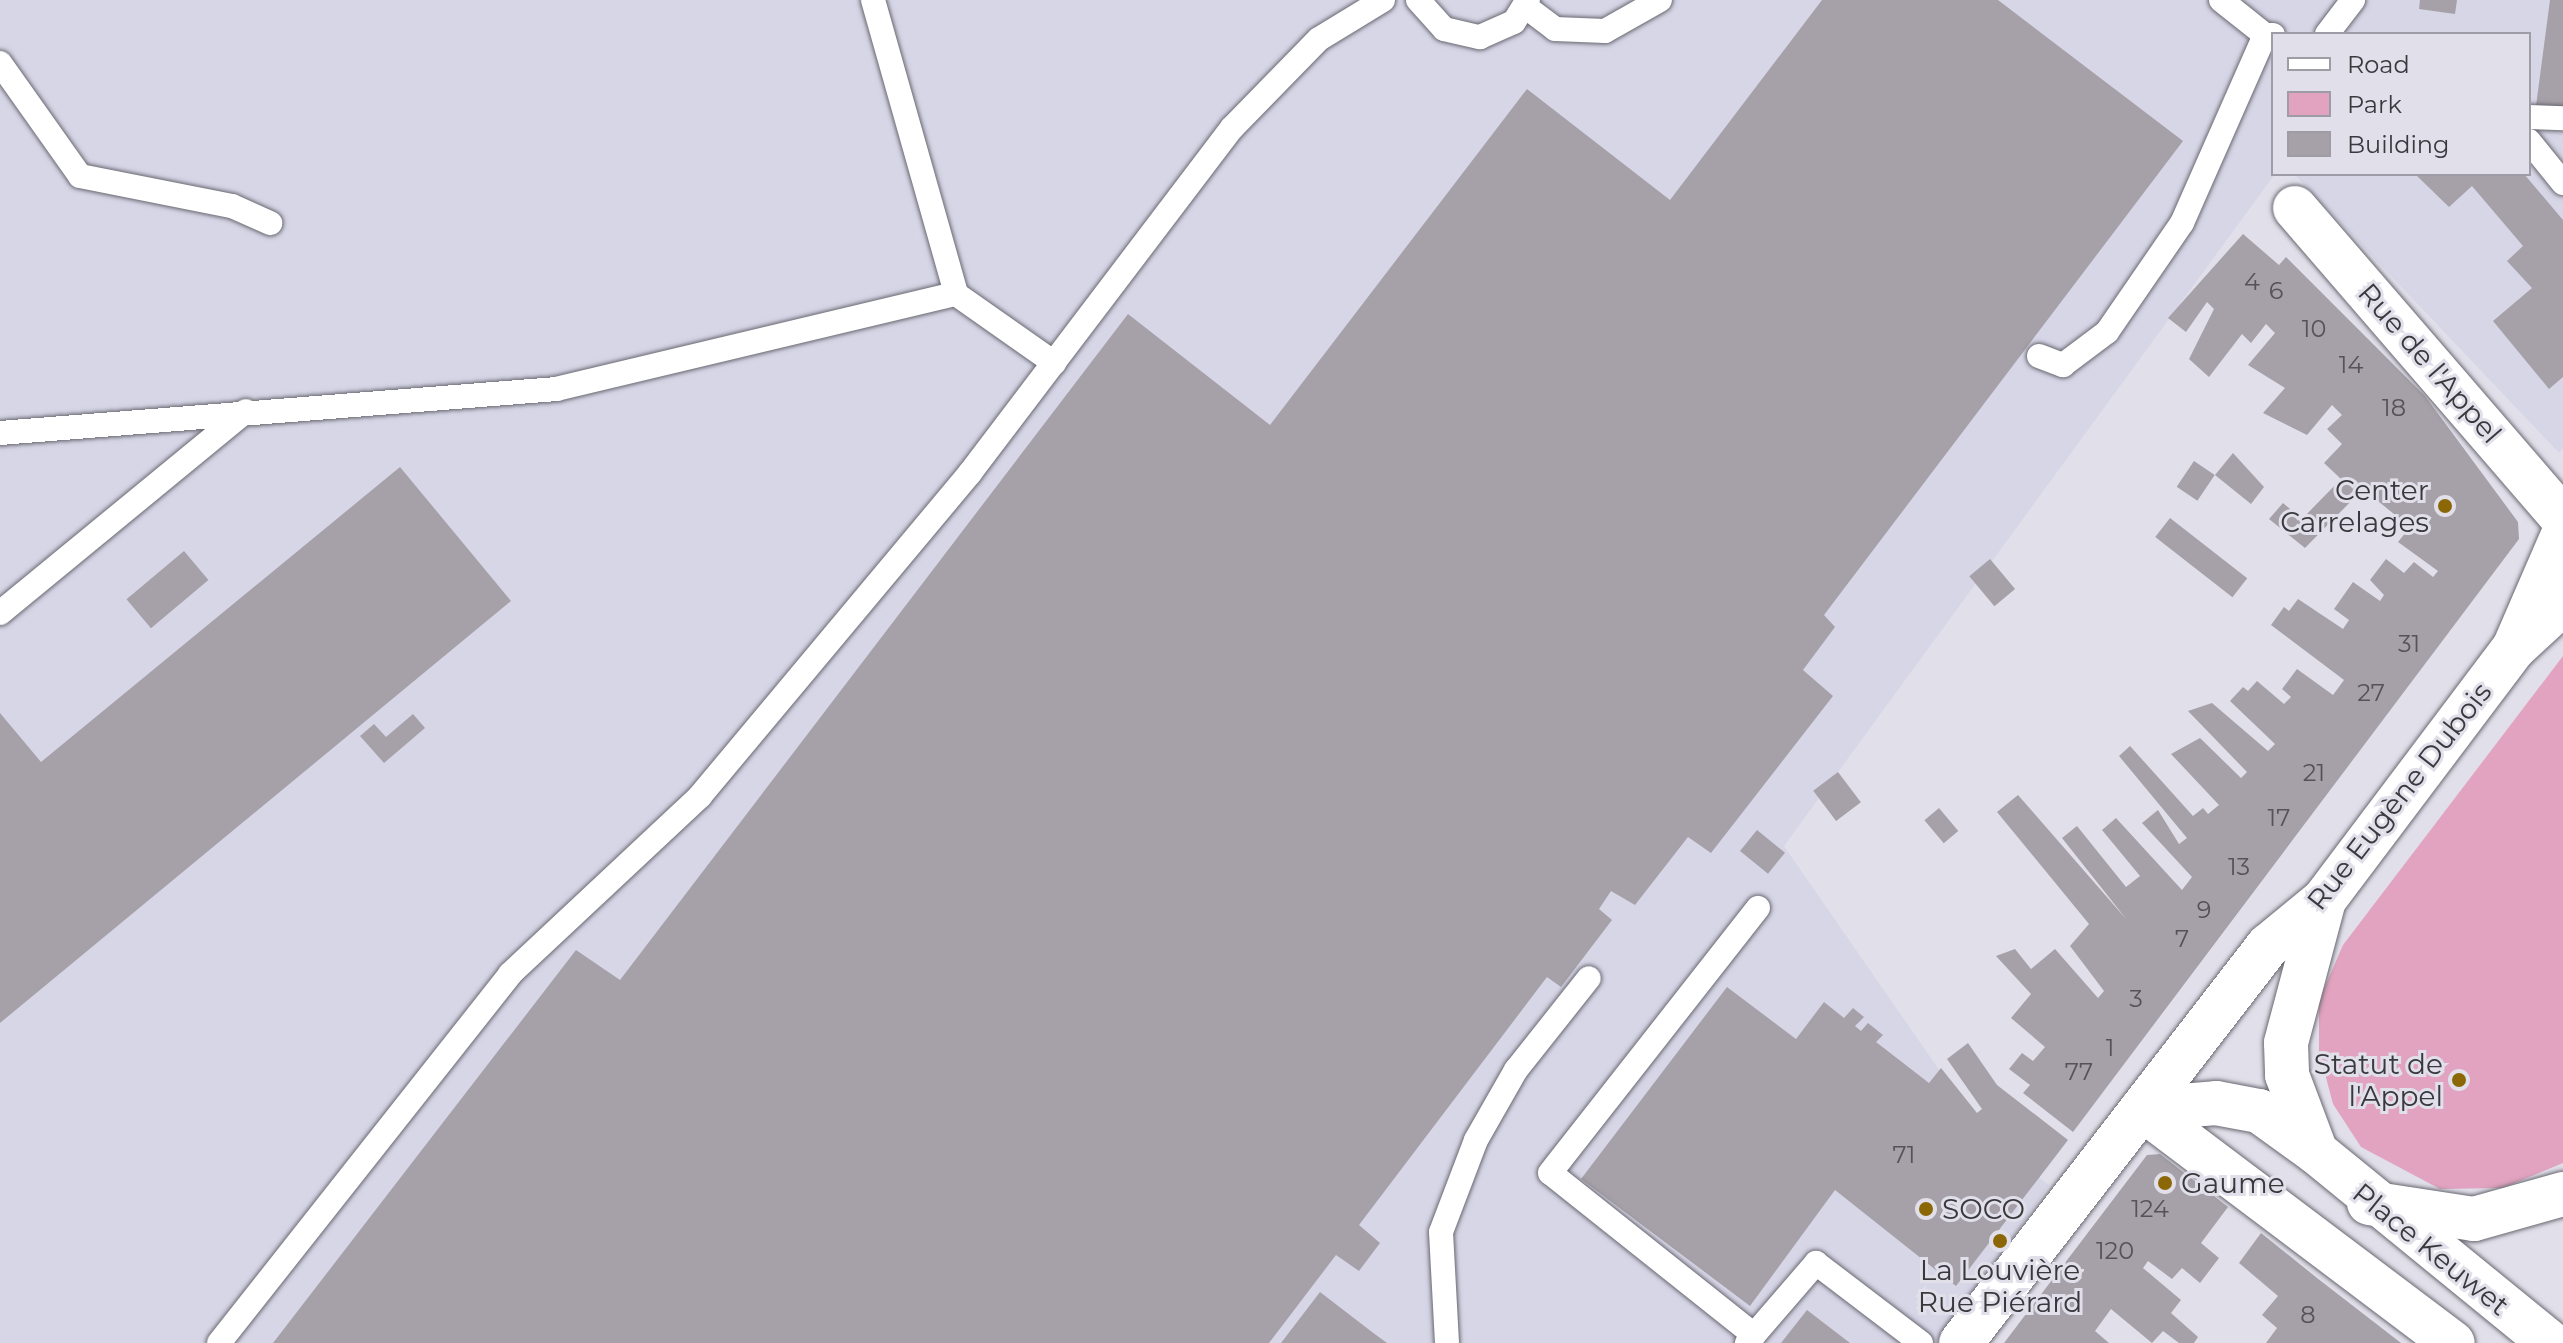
<!DOCTYPE html>
<html>
<head>
<meta charset="utf-8">
<style>
	body { margin:0 }
	#map { position:relative; width:2563px; height:1343px; overflow:hidden; background:#e1e0ea; font-family:Montserrat,sans-serif }
	div>[style] { position:absolute }
	.built>* { inset:0; background:#d7d6e7 }
	.green>* { inset:0; background:#e1a3bf }
	.building>* { inset:0; background:#a6a0a8; transform-origin:0 0 }
	.roads { filter:drop-shadow(0 0 2px #696871) drop-shadow(0 0 2px #696871) }
	.lane>* { height:24px; margin:-12px; padding:0 12px; transform-origin:12px; border-radius:12px; background:#fff }
	.street>* { height:44px; margin:-22px; padding:0 22px; transform-origin:22px; border-radius:22px; background:#fff }
	.primary>* { height:44px; margin:-22px; padding:0 22px; transform-origin:22px; border-radius:22px; background:#fff }
	.highway>* { height:44px; margin:-22px; padding:0 22px; transform-origin:22px; border-radius:22px; background:#fff }
	.dots>* { width:22px; height:22px; translate:-50% -50%; box-sizing:border-box; border:4px solid #e1e0ea; border-radius:50% }
	span { translate:-50% -50%; white-space:nowrap; text-align:center; line-height:1.15; -webkit-text-stroke:6px #e1e0ea; paint-order:stroke }
	.number-label { font-size:24px; color:#545358 }
	.number-label span { -webkit-text-stroke-width:0 }
	.street-label { font-size:28px; color:#39393d }
	.poi-label { font-size:28px; color:#39393d }
	.right { translate:-100% -50%; text-align:right }
	.left { translate:0 -50%; text-align:left }
	.legend { position:absolute; left:2271px; top:32px; width:260px; height:144px; box-sizing:border-box; background:#e1e0ea; border:2px solid #9e9da5; margin:0; padding:10px 14px; list-style:none; font-size:24px; color:#39393d }
	.legend li { display:flex; align-items:center; gap:16px; height:40px }
	.legend b { width:40px; border:2px solid #9e9da5 }
</style>
</head>
<body>
<div id="map">
	<div class="built">
		<i style="clip-path:polygon(0 0,2563px 0,2563px 448px,2559px 453px,2294px 174px,2529px 174px,2529px 34px,2273px 34px,2275px 174px,1784px 846px,1985px 1136px,2049px 1185px,1941px 1343px,0 1343px)"></i>
	</div>
	<div class="green">
		<i style="clip-path:polygon(2563px 656px,2563px 1163px,2503px 1188px,2440px 1189px,2361px 1147px,2333px 1104px,2319px 1051px,2319px 1000px,2343px 945px)"></i>
	</div>
	<div class="building">
		<i style="clip-path:polygon(1822px 0,1998px 0,2183px 141px,1824px 615px,1835px 627px,1803px 670px,1833px 696px,1711px 853px,1688px 837px,1635px 905px,1611px 891px,1599px 909px,1612px 920px,1561px 987px,1547px 977px,1359px 1225px,1380px 1243px,1359px 1271px,1336px 1255px,1269px 1343px,273px 1343px,576px 950px,620px 980px,1128px 314px,1270px 425px,1527px 89px,1670px 200px)"></i>
		<i style="clip-path:polygon(2420px 0,2457px 0,2455px 14px,2419px 9px)"></i>
		<i style="clip-path:polygon(2550px 0,2563px 0,2563px 110px,2536px 106px)"></i>
		<i style="clip-path:polygon(2415px 174px,2524px 174px,2563px 220px,2563px 377px,2549px 389px,2493px 321px,2532px 288px,2507px 261px,2523px 246px,2472px 186px,2449px 207px)"></i>
		<i style="clip-path:polygon(2243px 234px,2279px 265px,2286px 257px,2425px 396px,2518px 522px,2519px 539px,2073px 1132px,2023px 1093px,2030px 1085px,2009px 1069px,2022px 1053px,2033px 1061px,2045px 1047px,2011px 1018px,2031px 994px,1996px 956px,2015px 949px,2031px 969px,2055px 949px,2098px 998px,2104px 991px,2070px 946px,2089px 924px,1997px 812px,2018px 795px,2127px 920px,2062px 838px,2077px 826px,2126px 887px,2140px 876px,2102px 830px,2116px 818px,2182px 890px,2192px 877px,2142px 823px,2158px 810px,2179px 844px,2187px 838px,2119px 756px,2130px 746px,2193px 816px,2203px 808px,2208px 814px,2219px 805px,2171px 754px,2200px 738px,2241px 778px,2247px 772px,2188px 711px,2212px 703px,2268px 751px,2275px 744px,2230px 701px,2243px 687px,2248px 691px,2257px 681px,2284px 704px,2291px 697px,2282px 689px,2297px 669px,2333px 695px,2344px 680px,2271px 625px,2284px 607px,2289px 611px,2298px 599px,2343px 629px,2349px 620px,2334px 609px,2353px 582px,2380px 601px,2384px 595px,2370px 580px,2386px 559px,2404px 573px,2414px 562px,2433px 577px,2438px 571px,2398px 542px,2410px 527px,2363px 489px,2305px 548px,2269px 519px,2283px 503px,2302px 519px,2341px 479px,2324px 463px,2342px 444px,2327px 429px,2342px 415px,2332px 405px,2307px 435px,2263px 413px,2285px 388px,2248px 365px,2275px 333px,2266px 324px,2251px 343px,2242px 334px,2209px 377px,2189px 359px,2214px 309px,2207px 302px,2186px 332px,2168px 318px)"></i>
		<i style="clip-path:polygon(2233px 453px,2264px 487px,2251px 504px,2215px 475px)"></i>
		<i style="left:2194px;top:461px;width:25px;height:31px;rotate:34deg"></i>
		<i style="clip-path:polygon(400px 467px,511px 601px,0 1023px,0 713px,41px 762px)"></i>
		<i style="left:2170px;top:518px;width:98px;height:24px;rotate:38deg"></i>
		<i style="left:184px;top:551px;width:38px;height:75px;rotate:50deg"></i>
		<i style="left:1990px;top:559px;width:39px;height:27px;rotate:50deg"></i>
		<i style="clip-path:polygon(413px 714px,425px 728px,384px 763px,360px 736px,374px 724px,386px 737px)"></i>
		<i style="left:1838px;top:772px;width:38px;height:31px;rotate:53deg"></i>
		<i style="left:1939px;top:808px;width:30px;height:19px;rotate:50deg"></i>
		<i style="left:1757px;top:830px;width:36px;height:27px;rotate:39deg"></i>
		<i style="clip-path:polygon(1727px 987px,1796px 1039px,1824px 1002px,1844px 1018px,1853px 1008px,1864px 1017px,1855px 1026px,1861px 1031px,1868px 1023px,1883px 1035px,1876px 1042px,1929px 1083px,1941px 1068px,1977px 1113px,1982px 1109px,1947px 1059px,1968px 1043px,1997px 1085px,2068px 1140px,1956px 1286px,1835px 1190px,1750px 1306px,1581px 1179px)"></i>
		<i style="clip-path:polygon(2160px 1154px,2228px 1207px,2201px 1243px,2219px 1258px,2200px 1283px,2182px 1268px,2172px 1279px,2148px 1261px,2143px 1268px,2181px 1300px,2171px 1313px,2198px 1337px,2194px 1343px,2179px 1343px,2163px 1331px,2152px 1343px,2111px 1309px,2095px 1331px,2109px 1343px,2004px 1343px,2147px 1155px)"></i>
		<i style="clip-path:polygon(2261px 1233px,2317px 1278px,2401px 1343px,2266px 1343px,2277px 1328px,2262px 1315px,2278px 1296px,2239px 1263px)"></i>
		<i style="clip-path:polygon(1320px 1292px,1372px 1332px,1387px 1343px,1281px 1343px)"></i>
		<i style="clip-path:polygon(1807px 1310px,1850px 1343px,1781px 1343px)"></i>
	</div>
	<div class="roads">
		<div class="lane">
			<i style="left:873px;top:0;width:305px;rotate:74.2deg"></i>
			<i style="left:1418px;top:0;width:39px;rotate:48deg"></i>
			<i style="left:1444px;top:29px;width:37px;rotate:13deg"></i>
			<i style="left:1480px;top:37px;width:37px;rotate:-24deg"></i>
			<i style="left:1514px;top:22px;width:26px;rotate:-58deg"></i>
			<i style="left:2221px;top:0;width:56px;rotate:38.5deg"></i>
			<i style="left:1526px;top:7px;width:36px;rotate:37deg"></i>
			<i style="left:1555px;top:29px;width:50px;rotate:2.3deg"></i>
			<i style="left:1605px;top:31px;width:63px;rotate:-29.4deg"></i>
			<i style="left:2327px;top:34px;width:43px;rotate:-52.6deg"></i>
			<i style="left:0;top:63px;width:138px;rotate:54.7deg"></i>
			<i style="left:80px;top:176px;width:155px;rotate:11.2deg"></i>
			<i style="left:232px;top:206px;width:42px;rotate:24.1deg"></i>
			<i style="left:2529px;top:117px;width:34px;rotate:2deg"></i>
			<i style="left:2529px;top:141px;width:54px;rotate:51deg"></i>
			<i style="left:2039px;top:356px;width:26px;rotate:21deg"></i>
			<i style="left:2063px;top:365px;width:55px;rotate:-36.9deg"></i>
			<i style="left:2107px;top:332px;width:132px;rotate:-55.5deg"></i>
			<i style="left:2182px;top:223px;width:206px;rotate:-66.2deg"></i>
			<i style="left:2265px;top:35px;width:8px"></i>
			<i style="left:0;top:433px;width:558px;rotate:-4.52deg"></i>
			<i style="left:556px;top:389px;width:411px;rotate:-13.4deg"></i>
			<i style="left:956px;top:294px;width:120px;rotate:35.1deg"></i>
			<i style="left:0;top:613px;width:318px;rotate:-39.4deg"></i>
			<i style="left:1754px;top:1335px;width:260px;rotate:-141.5deg"></i>
			<i style="left:1550px;top:1173px;width:337px;rotate:-51.9deg"></i>
			<i style="left:219px;top:1343px;width:470px;rotate:-51.7deg"></i>
			<i style="left:510px;top:974px;width:260px;rotate:-43.1deg"></i>
			<i style="left:700px;top:796px;width:421px;rotate:-50.1deg"></i>
			<i style="left:970px;top:473px;width:433px;rotate:-52.8deg"></i>
			<i style="left:1232px;top:128px;width:124px;rotate:-45.7deg"></i>
			<i style="left:1319px;top:39px;width:75px;rotate:-31.4deg"></i>
			<i style="left:1447px;top:1343px;width:111px;rotate:-93.1deg"></i>
			<i style="left:1441px;top:1232px;width:98px;rotate:-69.2deg"></i>
			<i style="left:1476px;top:1140px;width:81px;rotate:-60.3deg"></i>
			<i style="left:1516px;top:1070px;width:117px;rotate:-51.6deg"></i>
			<i style="left:1747px;top:1343px;width:106px;rotate:-49.2deg"></i>
			<i style="left:1816px;top:1263px;width:132px;rotate:37.3deg"></i>
		</div>
		<div class="street">
			<i style="left:2295px;top:208px;width:411px;rotate:49.2deg"></i>
			<i style="left:2142px;top:1109px;width:389px;rotate:37deg"></i>
			<i style="left:2142px;top:1109px;width:74px;rotate:-4.6deg"></i>
			<i style="left:2216px;top:1103px;width:44px;rotate:10.5deg"></i>
			<i style="left:2259px;top:1111px;width:70px;rotate:35.7deg"></i>
		</div>
		<div class="primary">
			<i style="left:2324px;top:900px;width:148px;rotate:104.9deg"></i>
			<i style="left:2286px;top:1043px;width:32px;rotate:88deg"></i>
			<i style="left:2287px;top:1075px;width:82px;rotate:69.4deg"></i>
			<i style="left:2316px;top:1152px;width:302px;rotate:39.2deg"></i>
			<i style="left:1961px;top:1343px;width:502px;rotate:-52.29deg"></i>
			<i style="left:2268px;top:946px;width:72px;rotate:-39.4deg"></i>
			<i style="left:2324px;top:900px;width:316px;rotate:-53deg"></i>
			<i style="left:2514px;top:648px;width:123px;rotate:-66.6deg"></i>
		</div>
		<div class="highway">
			<i style="left:2514px;top:648px;width:67px;rotate:-42.6deg"></i>
			<i style="left:2369px;top:1203px;width:106px;rotate:8.7deg"></i>
			<i style="left:2474px;top:1219px;width:92px;rotate:-15.7deg"></i>
		</div>
	</div>
	<div class="dots">
		<i style="left:2445px;top:506px;background:#8c6708"></i>
		<i style="left:2459px;top:1080px;background:#8c6708"></i>
		<i style="left:2165px;top:1183px;background:#8c6708"></i>
		<i style="left:1926px;top:1209px;background:#8c6708"></i>
		<i style="left:2000px;top:1241px;background:#8c6708"></i>
	</div>
	<div class="number-label">
		<span style="left:2252px;top:282px">4</span>
		<span style="left:2276px;top:291px">6</span>
		<span style="left:2314px;top:329px">10</span>
		<span style="left:2351px;top:365px">14</span>
		<span style="left:2394px;top:408px">18</span>
		<span style="left:2409px;top:644px">31</span>
		<span style="left:2371px;top:693px">27</span>
		<span style="left:2314px;top:773px">21</span>
		<span style="left:2279px;top:818px">17</span>
		<span style="left:2239px;top:867px">13</span>
		<span style="left:2204px;top:910px">9</span>
		<span style="left:2182px;top:939px">7</span>
		<span style="left:2136px;top:999px">3</span>
		<span style="left:2110px;top:1048px">1</span>
		<span style="left:2079px;top:1072px">77</span>
		<span style="left:1904px;top:1155px">71</span>
		<span style="left:2150px;top:1209px">124</span>
		<span style="left:2115px;top:1251px">120</span>
		<span style="left:2308px;top:1315px">8</span>
	</div>
	<div class="street-label">
		<span style="left:2430px;top:363px;rotate:49deg">Rue de l'Appel</span>
		<span style="left:2399px;top:796px;rotate:-52deg">Rue Eugène Dubois</span>
		<span style="left:2431px;top:1249px;rotate:39deg">Place Keuwet</span>
	</div>
	<div class="poi-label">
		<span class="right" style="left:2429px;top:506px">Center<br>Carrelages</span>
		<span class="right" style="left:2443px;top:1080px">Statut de<br>l'Appel</span>
		<span class="left" style="left:2181px;top:1183px">Gaume</span>
		<span class="left" style="left:1942px;top:1209px">SOCO</span>
		<span style="left:2000px;top:1286px">La Louvière<br>Rue Piérard</span>
	</div>
	<ul class="legend">
	<li><b style="height:10px;background:#fff"></b>Road</li>
	<li><b style="height:22px;background:#e1a3bf"></b>Park</li>
	<li><b style="height:22px;background:#a6a0a8"></b>Building</li>
	</ul>
</div>
</body>
</html>
